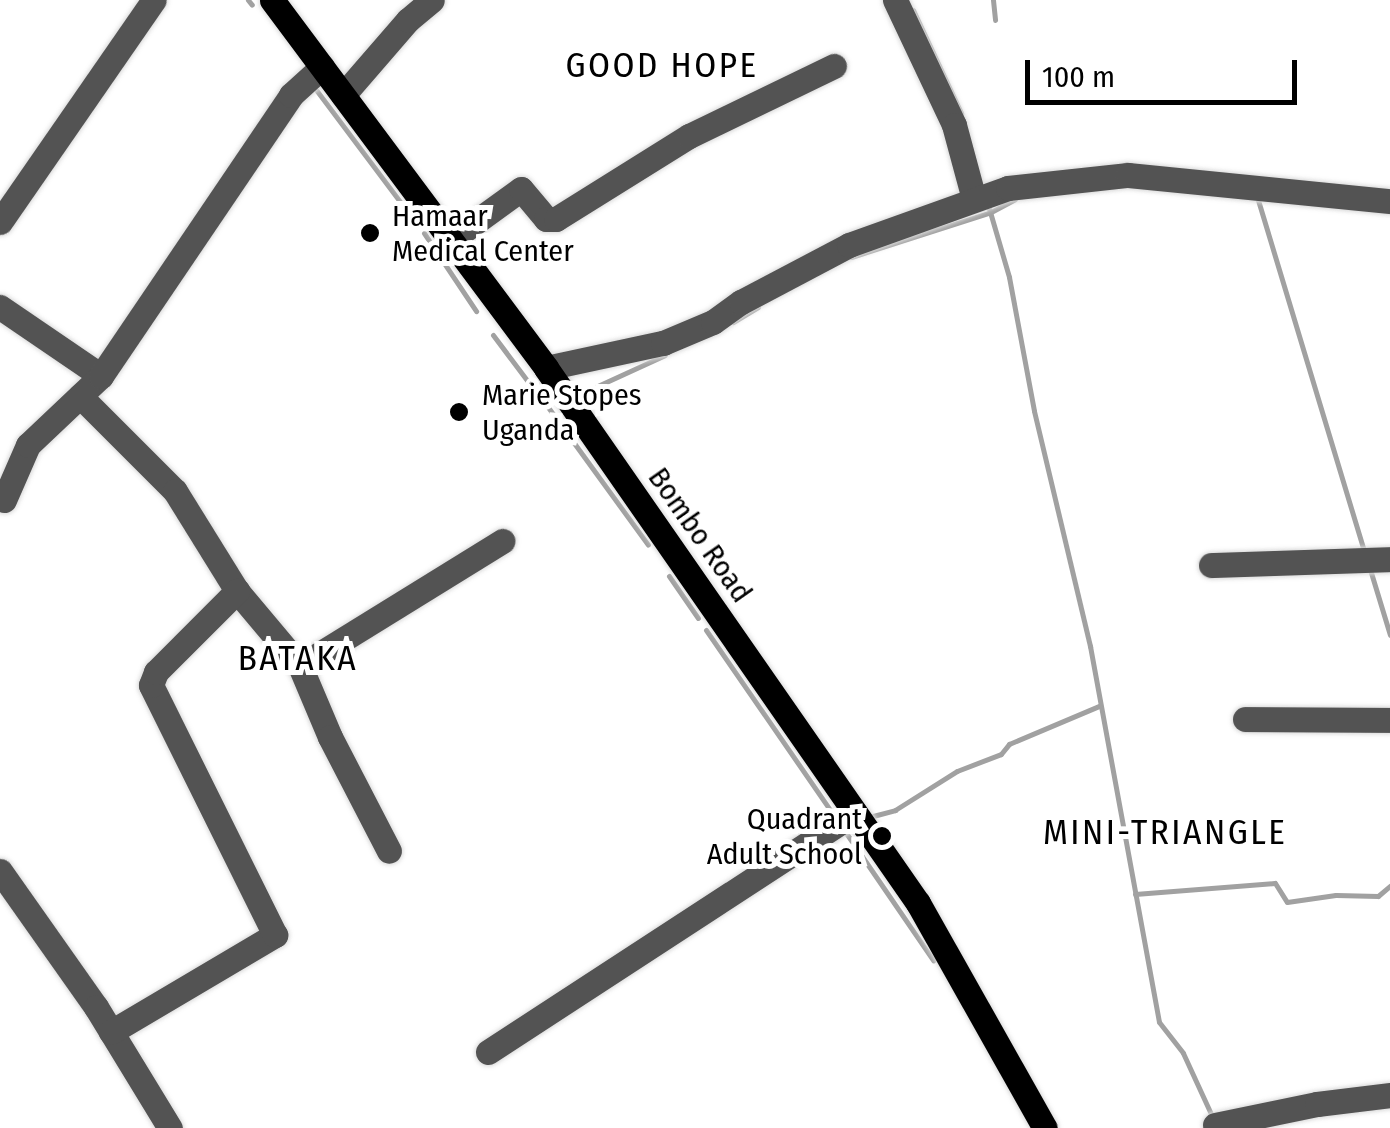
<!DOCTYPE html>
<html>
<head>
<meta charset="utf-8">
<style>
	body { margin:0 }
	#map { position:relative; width:1390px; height:1128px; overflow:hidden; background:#fff; font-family:"Fira Sans Condensed",sans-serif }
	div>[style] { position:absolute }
	.stream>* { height:5px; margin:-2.5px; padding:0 2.5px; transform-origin:2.5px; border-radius:2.5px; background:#a1a1a1 }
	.roads { filter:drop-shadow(0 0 2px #dbdbdb) drop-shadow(0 0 2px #dbdbdb) }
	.minor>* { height:25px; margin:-12.5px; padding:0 12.5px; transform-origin:12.5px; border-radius:12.5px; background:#535353 }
	.major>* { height:25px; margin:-12.5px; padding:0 12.5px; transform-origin:12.5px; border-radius:12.5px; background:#000 }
	.dots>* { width:28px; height:28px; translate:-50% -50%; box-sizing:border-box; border:5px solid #fff; border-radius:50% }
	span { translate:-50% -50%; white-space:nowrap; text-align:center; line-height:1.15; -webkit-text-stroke:10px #fff; paint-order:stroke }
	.poi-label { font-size:30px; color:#000 }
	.left { translate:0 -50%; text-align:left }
	.right { translate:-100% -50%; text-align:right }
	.street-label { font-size:30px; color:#000 }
	.quarter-label { font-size:35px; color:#000; letter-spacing:2.5px }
	.scale { position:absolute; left:1025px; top:60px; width:272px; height:45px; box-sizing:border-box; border:5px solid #000; border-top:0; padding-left:12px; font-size:30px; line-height:35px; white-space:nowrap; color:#000; -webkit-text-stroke:8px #fff; paint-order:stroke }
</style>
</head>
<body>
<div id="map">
	<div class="stream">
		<i style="left:248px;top:0;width:6px;rotate:51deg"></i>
		<i style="left:993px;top:0;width:20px;rotate:84deg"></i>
		<i style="left:913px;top:10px;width:114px;rotate:65deg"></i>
		<i style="left:317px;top:91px;width:160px;rotate:53.1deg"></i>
		<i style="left:1258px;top:200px;width:367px;rotate:73.2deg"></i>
		<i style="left:988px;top:205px;width:75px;rotate:73.7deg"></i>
		<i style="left:1009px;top:277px;width:136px;rotate:79.4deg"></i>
		<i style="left:1034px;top:411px;width:242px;rotate:76.6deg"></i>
		<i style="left:1090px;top:646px;width:382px;rotate:79.6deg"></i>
		<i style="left:1159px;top:1022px;width:39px;rotate:52deg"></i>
		<i style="left:1183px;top:1053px;width:69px;rotate:65.3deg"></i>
		<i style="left:424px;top:233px;width:94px;rotate:56.3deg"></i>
		<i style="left:851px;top:257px;width:147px;rotate:-17.8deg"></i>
		<i style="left:991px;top:212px;width:27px;rotate:-28deg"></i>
		<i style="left:733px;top:322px;width:29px;rotate:-31deg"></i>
		<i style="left:493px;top:335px;width:75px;rotate:53.1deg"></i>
		<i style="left:591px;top:389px;width:81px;rotate:-24.7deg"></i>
		<i style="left:545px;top:403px;width:175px;rotate:54deg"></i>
		<i style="left:1369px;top:566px;width:72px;rotate:73.1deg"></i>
		<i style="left:669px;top:576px;width:51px;rotate:55.4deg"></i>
		<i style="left:706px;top:630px;width:227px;rotate:55.4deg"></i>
		<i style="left:873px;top:816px;width:23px;rotate:-15deg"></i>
		<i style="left:895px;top:810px;width:73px;rotate:-32.2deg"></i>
		<i style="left:957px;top:771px;width:47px;rotate:-21.1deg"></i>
		<i style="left:1001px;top:754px;width:13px;rotate:-51deg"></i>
		<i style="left:1009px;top:744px;width:98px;rotate:-22.9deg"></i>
		<i style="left:844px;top:830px;width:158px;rotate:55.6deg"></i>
		<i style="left:1135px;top:894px;width:140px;rotate:-4.5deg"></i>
		<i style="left:1275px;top:883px;width:22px;rotate:58deg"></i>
		<i style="left:1287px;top:902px;width:49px;rotate:-8.1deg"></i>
		<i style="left:1336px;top:895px;width:42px;rotate:1.4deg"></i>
		<i style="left:1378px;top:896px;width:16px;rotate:-40deg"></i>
	</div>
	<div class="roads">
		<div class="minor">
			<i style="left:895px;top:0;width:138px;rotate:64.7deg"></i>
			<i style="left:954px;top:125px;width:77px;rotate:74.9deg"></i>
			<i style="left:343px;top:95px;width:99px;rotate:-49.1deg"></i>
			<i style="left:408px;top:20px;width:31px;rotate:-40deg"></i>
			<i style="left:0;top:222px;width:270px;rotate:-55.3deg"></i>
			<i style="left:452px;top:239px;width:85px;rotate:-35.9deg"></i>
			<i style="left:521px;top:189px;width:39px;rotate:50deg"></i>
			<i style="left:546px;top:219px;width:10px"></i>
			<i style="left:556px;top:219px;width:157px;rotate:-32deg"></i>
			<i style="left:689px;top:136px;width:161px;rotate:-25.8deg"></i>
			<i style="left:0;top:307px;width:122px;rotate:34.3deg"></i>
			<i style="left:546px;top:368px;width:120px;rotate:-12.1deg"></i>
			<i style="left:663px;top:343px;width:54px;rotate:-22.8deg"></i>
			<i style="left:713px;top:322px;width:34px;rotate:-36deg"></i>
			<i style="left:741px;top:302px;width:122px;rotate:-27.8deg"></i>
			<i style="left:849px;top:245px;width:169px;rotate:-19.7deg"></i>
			<i style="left:1008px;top:188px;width:121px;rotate:-6.2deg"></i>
			<i style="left:1128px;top:175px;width:263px;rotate:5.7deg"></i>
			<i style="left:80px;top:396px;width:134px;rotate:45deg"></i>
			<i style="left:175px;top:491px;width:118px;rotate:58.2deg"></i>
			<i style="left:237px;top:591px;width:98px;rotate:50deg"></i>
			<i style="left:300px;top:666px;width:77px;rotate:67.1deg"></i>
			<i style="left:330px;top:737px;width:128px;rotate:62.6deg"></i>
			<i style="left:4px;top:500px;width:60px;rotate:-66.4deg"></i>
			<i style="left:28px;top:445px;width:100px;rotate:-43.4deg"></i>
			<i style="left:101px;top:376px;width:339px;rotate:-55.9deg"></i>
			<i style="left:291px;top:95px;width:42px;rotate:-42.1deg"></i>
			<i style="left:1211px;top:565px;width:179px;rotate:-1.9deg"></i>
			<i style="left:300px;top:666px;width:238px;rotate:-31.7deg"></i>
			<i style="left:1245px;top:719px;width:145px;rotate:0.4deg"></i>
			<i style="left:0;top:871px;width:166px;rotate:54.8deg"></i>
			<i style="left:96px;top:1007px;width:142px;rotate:58.6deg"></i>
			<i style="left:111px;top:1032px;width:191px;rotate:-30.6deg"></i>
			<i style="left:275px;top:935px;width:279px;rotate:-116.4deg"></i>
			<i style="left:151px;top:685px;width:14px;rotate:-69deg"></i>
			<i style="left:156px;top:672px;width:115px;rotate:-45deg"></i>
			<i style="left:488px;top:1052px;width:438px;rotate:-33.1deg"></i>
			<i style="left:1215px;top:1125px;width:104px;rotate:-11.6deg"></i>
			<i style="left:1317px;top:1104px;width:74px;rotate:-7deg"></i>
		</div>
		<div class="major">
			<i style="left:272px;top:0;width:459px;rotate:53.3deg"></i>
			<i style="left:546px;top:368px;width:652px;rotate:55.19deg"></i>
			<i style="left:918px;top:903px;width:258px;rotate:60.6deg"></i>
		</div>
	</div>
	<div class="dots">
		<i style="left:370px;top:233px;background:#000"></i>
		<i style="left:459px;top:412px;background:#000"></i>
		<i style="left:882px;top:836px;background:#000"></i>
	</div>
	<div class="poi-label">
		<span class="left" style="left:392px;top:233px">Hamaar<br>Medical Center</span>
		<span class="left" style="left:482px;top:412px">Marie Stopes<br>Uganda</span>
		<span class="right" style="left:862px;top:836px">Quadrant<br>Adult School</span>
	</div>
	<div class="street-label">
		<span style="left:700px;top:535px;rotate:55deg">Bombo Road</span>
	</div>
	<div class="quarter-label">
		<span style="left:662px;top:65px">GOOD HOPE</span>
		<span style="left:298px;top:658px">BATAKA</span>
		<span style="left:1165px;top:832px">MINI-TRIANGLE</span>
	</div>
	<div class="scale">100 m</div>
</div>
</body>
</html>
